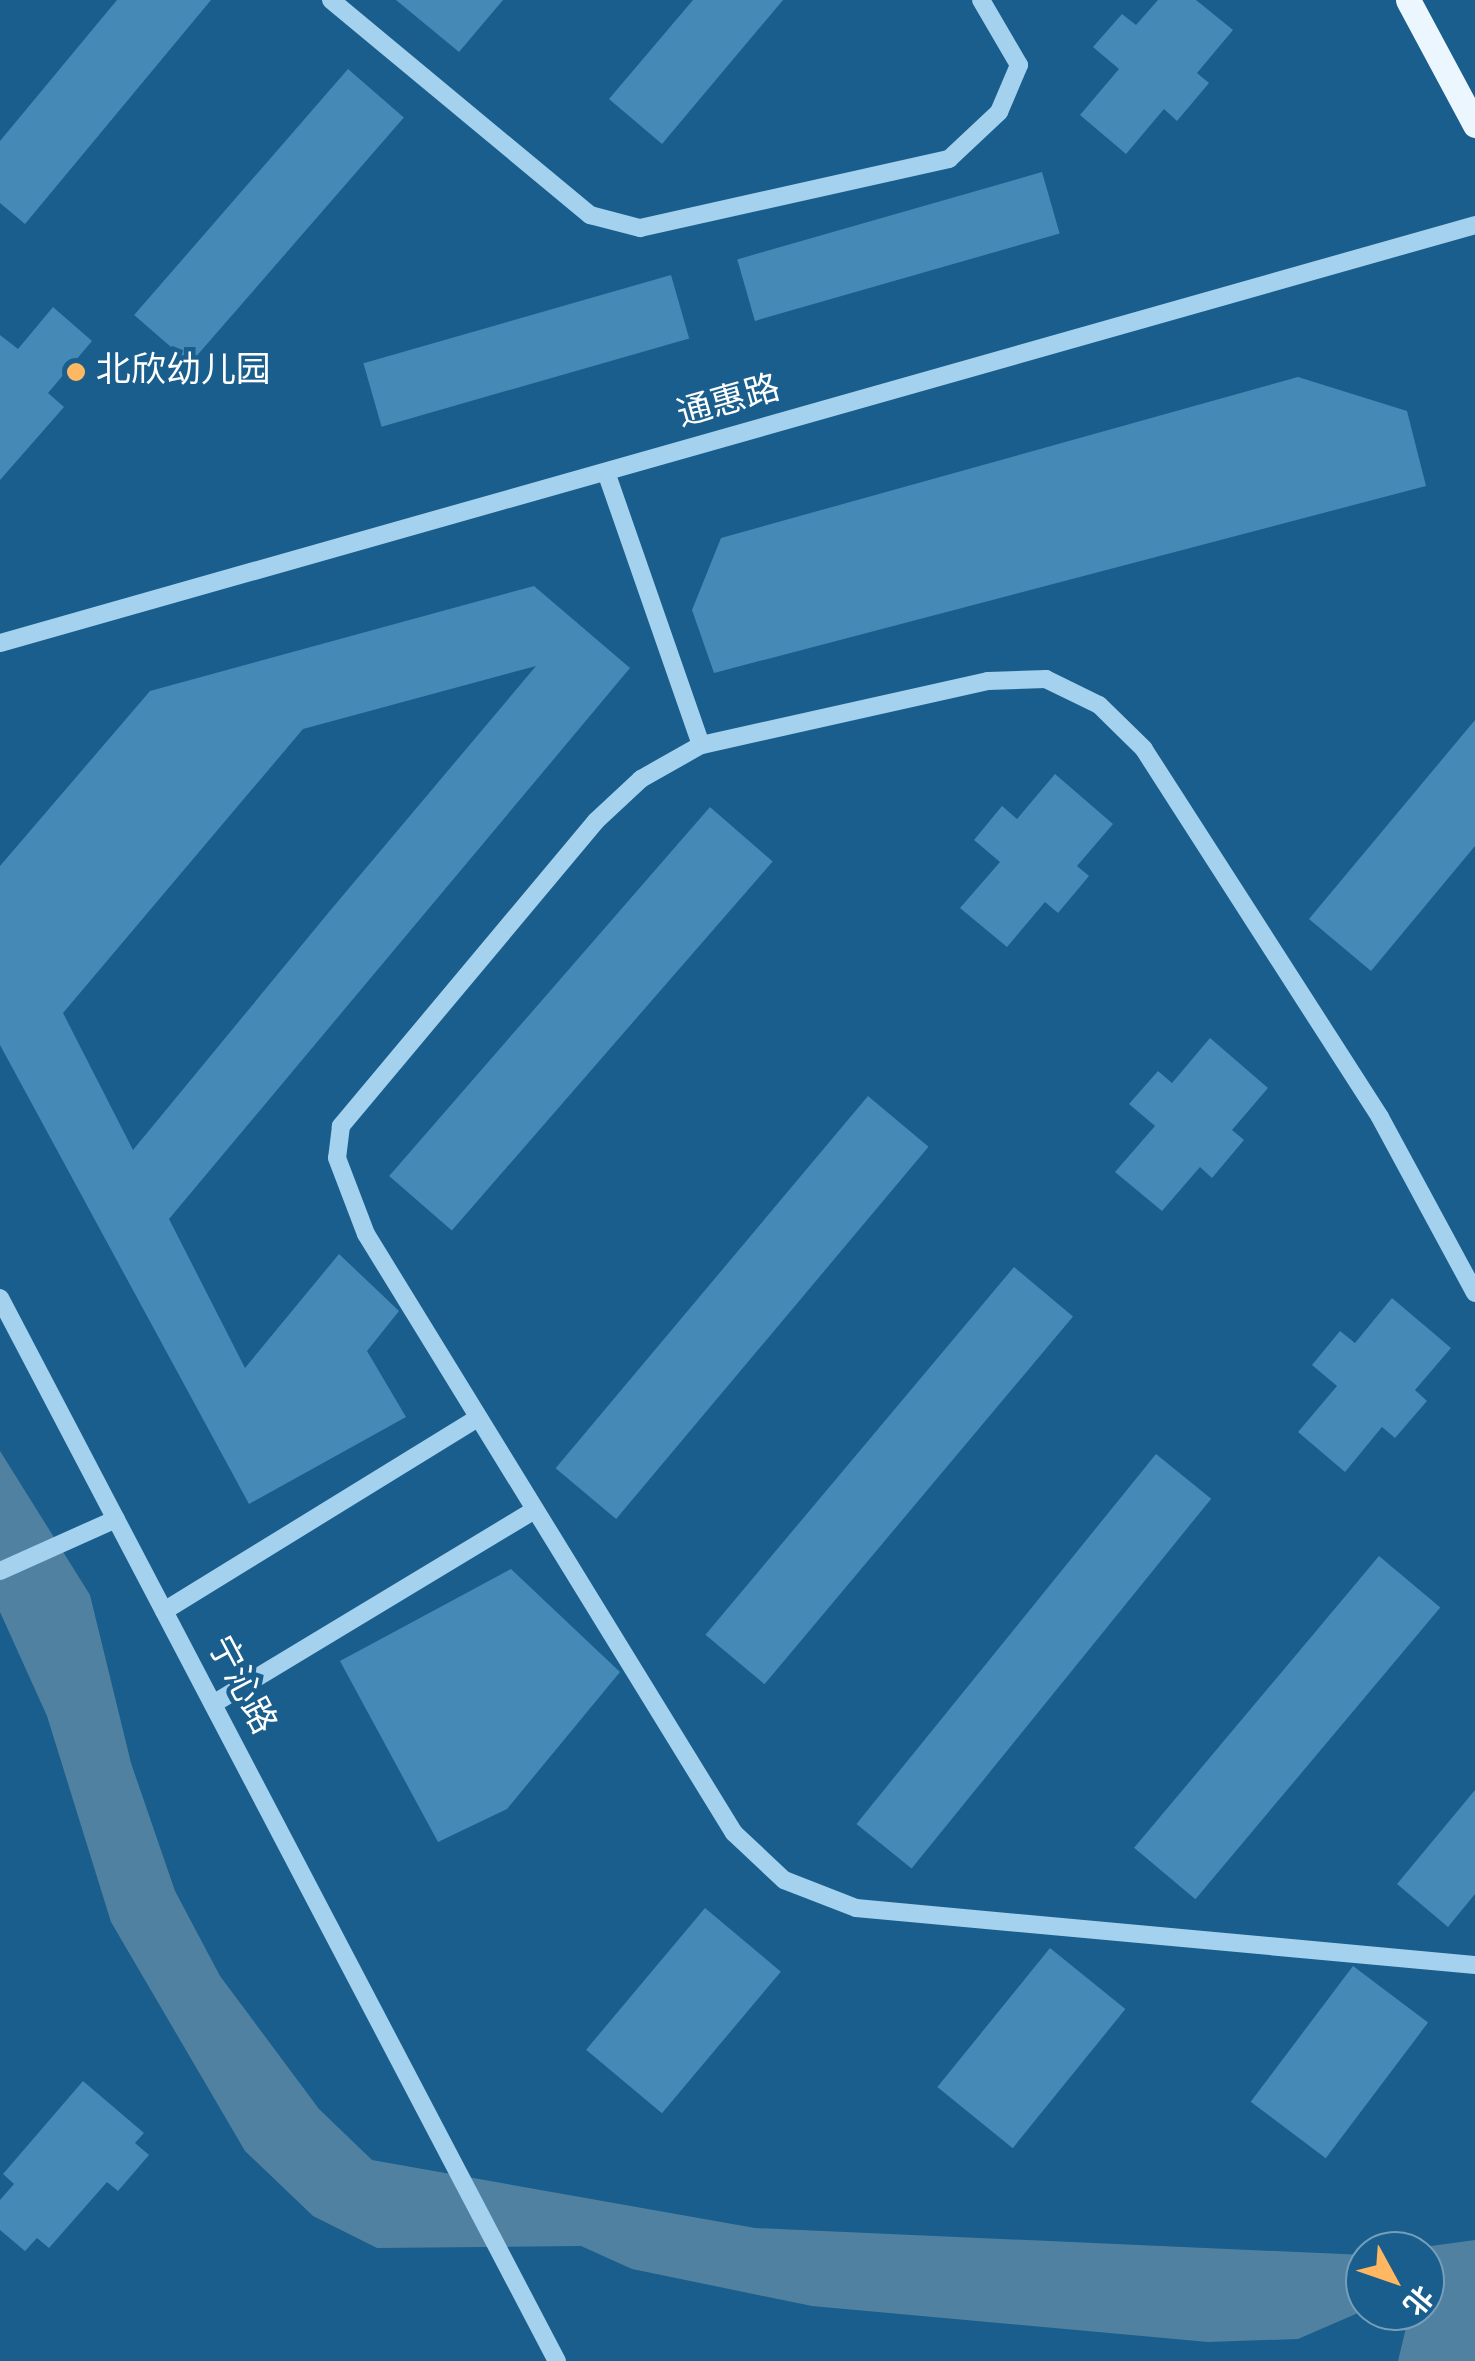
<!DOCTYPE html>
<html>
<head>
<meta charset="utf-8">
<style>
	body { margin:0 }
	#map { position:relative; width:1475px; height:2361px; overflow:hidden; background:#195e8c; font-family:Overpass,"Noto Sans SC",sans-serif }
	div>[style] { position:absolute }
	.water>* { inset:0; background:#5081a1 }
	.building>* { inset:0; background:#458ab6; transform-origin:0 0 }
	.minor>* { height:18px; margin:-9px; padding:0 9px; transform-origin:9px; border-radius:9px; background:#a4d1ee }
	.major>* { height:25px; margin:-12.5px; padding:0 12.5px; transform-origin:12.5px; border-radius:12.5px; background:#ebf6ff }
	.dots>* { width:28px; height:28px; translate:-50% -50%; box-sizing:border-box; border:5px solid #195e8c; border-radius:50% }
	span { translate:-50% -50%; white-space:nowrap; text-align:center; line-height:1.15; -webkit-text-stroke:9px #195e8c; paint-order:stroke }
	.poi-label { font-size:35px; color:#fff }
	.left { translate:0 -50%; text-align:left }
	.street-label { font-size:35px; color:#fff }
	.north { position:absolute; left:1345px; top:2231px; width:100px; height:100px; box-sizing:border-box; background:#195e8c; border:2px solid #759eba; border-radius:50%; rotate:130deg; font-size:28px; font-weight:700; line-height:40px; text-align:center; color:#fff }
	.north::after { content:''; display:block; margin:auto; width:35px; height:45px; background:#ffb861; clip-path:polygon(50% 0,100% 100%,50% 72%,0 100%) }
</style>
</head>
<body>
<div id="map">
	<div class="water">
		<i style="clip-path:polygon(0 1451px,90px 1595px,131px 1763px,175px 1891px,220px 1976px,319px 2109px,372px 2160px,755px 2228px,1365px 2255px,1365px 2310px,1298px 2339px,1208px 2342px,812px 2306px,632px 2269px,581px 2246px,377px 2248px,313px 2216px,245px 2151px,111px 1922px,47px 1716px,0 1612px)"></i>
		<i style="clip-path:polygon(1475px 2240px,1475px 2361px,1398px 2361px,1410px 2311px,1425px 2311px,1425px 2251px,1394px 2251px)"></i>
	</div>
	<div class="building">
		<i style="clip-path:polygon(117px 0,211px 0,25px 224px,0 203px,0 141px)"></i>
		<i style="clip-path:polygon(396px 0,503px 0,459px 52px)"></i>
		<i style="clip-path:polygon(693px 0,783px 0,662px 144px,609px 99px)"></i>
		<i style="clip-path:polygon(1158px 0,1196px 0,1233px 30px,1197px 73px,1209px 83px,1177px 121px,1164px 109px,1126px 154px,1080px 115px,1119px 69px,1093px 47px,1122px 14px,1136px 25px)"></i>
		<i style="left:348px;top:69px;width:74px;height:326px;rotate:41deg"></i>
		<i style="left:1042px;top:172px;width:64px;height:317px;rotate:74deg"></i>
		<i style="left:671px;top:275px;width:66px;height:320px;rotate:74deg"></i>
		<i style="clip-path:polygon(53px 307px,92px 341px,48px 393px,64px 407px,0 480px,0 335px,18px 349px)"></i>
		<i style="clip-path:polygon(1298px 377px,1407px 411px,1426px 486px,714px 673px,692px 610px,721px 538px)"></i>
		<i style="clip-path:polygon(evenodd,534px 586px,630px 668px,169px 1219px,245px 1368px,339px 1254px,399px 1311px,367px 1351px,406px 1417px,249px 1504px,0 1045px,0 866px,150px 691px,534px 586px,536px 666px,329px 912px,133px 1150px,63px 1013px,303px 729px,536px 666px)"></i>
		<i style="clip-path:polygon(1475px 720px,1475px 846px,1371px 971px,1309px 919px)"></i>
		<i style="clip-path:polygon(1055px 774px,1113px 824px,1077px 866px,1089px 876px,1058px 913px,1045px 902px,1007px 947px,960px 908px,1000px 862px,974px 840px,1002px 806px,1017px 819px)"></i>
		<i style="left:710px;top:807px;width:83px;height:489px;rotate:41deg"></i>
		<i style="clip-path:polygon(1210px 1038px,1268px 1088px,1232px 1130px,1244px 1140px,1212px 1178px,1200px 1167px,1162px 1211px,1115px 1172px,1155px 1126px,1129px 1104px,1158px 1071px,1172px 1083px)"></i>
		<i style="left:868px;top:1096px;width:79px;height:486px;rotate:40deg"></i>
		<i style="left:1014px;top:1267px;width:77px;height:480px;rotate:40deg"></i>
		<i style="clip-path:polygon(1392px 1298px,1451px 1348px,1415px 1390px,1427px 1401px,1395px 1438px,1382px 1427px,1345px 1472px,1298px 1432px,1337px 1386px,1312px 1365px,1340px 1331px,1355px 1343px)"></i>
		<i style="left:1156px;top:1454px;width:71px;height:476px;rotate:39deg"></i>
		<i style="left:1379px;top:1556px;width:80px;height:381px;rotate:40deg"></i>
		<i style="clip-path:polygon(511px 1569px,620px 1672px,507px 1809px,438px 1842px,340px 1661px)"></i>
		<i style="clip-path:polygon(1475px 1790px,1475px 1894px,1448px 1927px,1397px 1884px)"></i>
		<i style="left:705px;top:1908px;width:99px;height:185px;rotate:40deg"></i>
		<i style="left:1050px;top:1948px;width:97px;height:179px;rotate:39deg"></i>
		<i style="left:1353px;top:1966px;width:94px;height:170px;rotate:37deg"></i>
		<i style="clip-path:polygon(83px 2081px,144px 2133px,135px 2143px,149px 2155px,118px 2191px,107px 2182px,49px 2248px,37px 2238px,25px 2251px,0 2230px,0 2200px,14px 2184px,3px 2174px)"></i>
	</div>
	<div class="minor">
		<i style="left:331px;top:0;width:337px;rotate:39.7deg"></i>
		<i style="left:590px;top:215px;width:52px;rotate:14.6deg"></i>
		<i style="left:640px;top:228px;width:317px;rotate:-12.6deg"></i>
		<i style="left:949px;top:159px;width:69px;rotate:-43.2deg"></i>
		<i style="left:999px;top:112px;width:51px;rotate:-66.9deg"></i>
		<i style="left:1019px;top:65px;width:75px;rotate:-120.3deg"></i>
		<i style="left:606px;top:472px;width:289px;rotate:70.8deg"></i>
		<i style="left:0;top:643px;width:1533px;rotate:-15.82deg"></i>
		<i style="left:1475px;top:1293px;width:200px;rotate:-118.4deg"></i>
		<i style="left:1380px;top:1117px;width:437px;rotate:-122.7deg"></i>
		<i style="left:1144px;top:749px;width:63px;rotate:-135.6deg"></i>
		<i style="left:1099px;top:705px;width:59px;rotate:-153.9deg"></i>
		<i style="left:1046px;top:679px;width:58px;rotate:178deg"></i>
		<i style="left:988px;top:681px;width:294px;rotate:167.4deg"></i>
		<i style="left:701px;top:745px;width:69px;rotate:150.5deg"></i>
		<i style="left:641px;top:779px;width:62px;rotate:137deg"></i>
		<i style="left:596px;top:821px;width:398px;rotate:129.9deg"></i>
		<i style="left:341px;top:1126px;width:32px;rotate:97deg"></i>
		<i style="left:337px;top:1158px;width:81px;rotate:69.1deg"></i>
		<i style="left:366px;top:1234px;width:703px;rotate:58.44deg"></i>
		<i style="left:734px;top:1833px;width:69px;rotate:43.2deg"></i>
		<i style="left:784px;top:1880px;width:77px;rotate:21.3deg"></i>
		<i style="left:856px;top:1908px;width:622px;rotate:5.26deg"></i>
		<i style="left:0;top:1298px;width:1200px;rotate:62.35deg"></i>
		<i style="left:0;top:1571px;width:127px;rotate:-24.1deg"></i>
		<i style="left:164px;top:1611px;width:369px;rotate:-31.6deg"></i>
		<i style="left:213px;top:1704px;width:376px;rotate:-31.1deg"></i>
	</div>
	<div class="major">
		<i style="left:1408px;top:0;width:142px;rotate:61.8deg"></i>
	</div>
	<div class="dots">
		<i style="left:76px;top:372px;background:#ffb861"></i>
	</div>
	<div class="poi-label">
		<span class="left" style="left:96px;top:372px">北欣幼儿园</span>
	</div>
	<div class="street-label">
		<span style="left:729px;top:403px;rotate:-16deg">通惠路</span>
		<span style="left:240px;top:1686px;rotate:62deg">宁沁路</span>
	</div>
	<div class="north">北</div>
</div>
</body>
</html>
